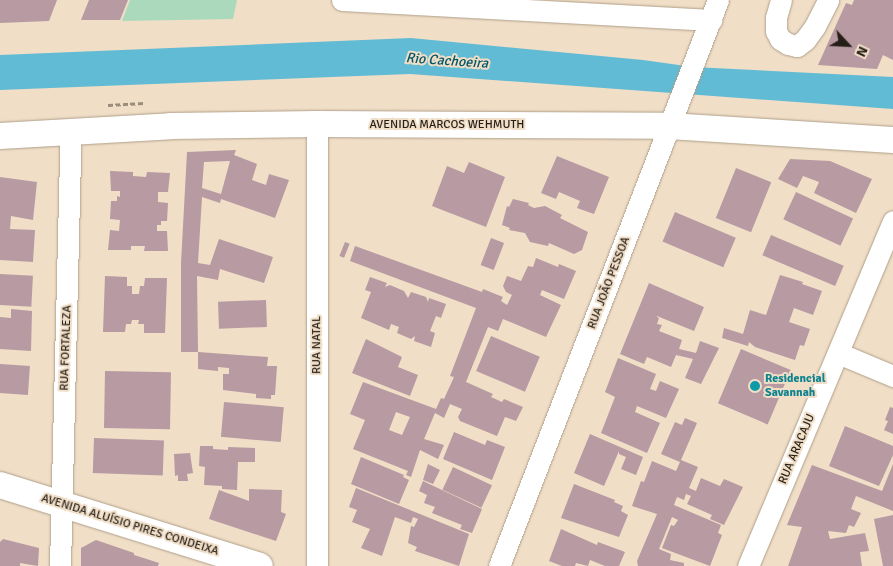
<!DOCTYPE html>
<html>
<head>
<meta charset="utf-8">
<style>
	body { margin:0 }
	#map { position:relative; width:893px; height:566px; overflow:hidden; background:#f0dec7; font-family:Signika,sans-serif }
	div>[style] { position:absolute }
	.green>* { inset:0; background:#abd9bc }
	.water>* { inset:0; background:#61bbd5 }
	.building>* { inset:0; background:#b79aa2; transform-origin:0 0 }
	.path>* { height:3px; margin-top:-1.5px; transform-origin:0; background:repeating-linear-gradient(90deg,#9a8d7c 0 5px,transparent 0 7.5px) }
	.roads { filter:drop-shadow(0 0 1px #af9f89) drop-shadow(0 0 1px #af9f89) }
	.minor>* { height:21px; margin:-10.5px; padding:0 10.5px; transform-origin:10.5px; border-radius:10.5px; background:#fff }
	.major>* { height:26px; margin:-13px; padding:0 13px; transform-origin:13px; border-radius:13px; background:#fff }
	.dots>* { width:14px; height:14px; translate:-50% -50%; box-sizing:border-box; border:2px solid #f0dec7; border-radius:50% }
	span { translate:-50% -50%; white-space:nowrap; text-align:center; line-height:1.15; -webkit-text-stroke:4px #f0dec7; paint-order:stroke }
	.street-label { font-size:12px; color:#261f17 }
	.culture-label { font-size:12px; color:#0d838f; font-weight:700 }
	.left { translate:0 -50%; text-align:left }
	.water-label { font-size:14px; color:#015566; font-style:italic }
	.north { position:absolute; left:823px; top:20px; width:50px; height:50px; -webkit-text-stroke:4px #f0dec7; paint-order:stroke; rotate:115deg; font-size:14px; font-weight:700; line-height:20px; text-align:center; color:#261f17 }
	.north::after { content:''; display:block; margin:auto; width:18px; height:22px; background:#261f17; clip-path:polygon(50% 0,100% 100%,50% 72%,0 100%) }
</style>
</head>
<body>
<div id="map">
	<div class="green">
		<i style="clip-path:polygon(130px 0,237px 0,233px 19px,122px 21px)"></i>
	</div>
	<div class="water">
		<i style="clip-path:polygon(411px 38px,643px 60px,693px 67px,893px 77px,893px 109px,410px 74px,0 90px,0 55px)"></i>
	</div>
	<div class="building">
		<i style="clip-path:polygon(0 0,57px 0,49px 21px,0 23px)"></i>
		<i style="clip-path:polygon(89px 0,128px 0,120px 20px,81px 20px)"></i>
		<i style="clip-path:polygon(854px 0,893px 0,893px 60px,883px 55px,877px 69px,818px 65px,846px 3px,852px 5px)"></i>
		<i style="clip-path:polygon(evenodd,236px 150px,234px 155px,257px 164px,252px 180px,266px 185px,269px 174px,289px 180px,275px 218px,221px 199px,220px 203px,202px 197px,198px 263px,210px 265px,219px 239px,273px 257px,264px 283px,220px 269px,218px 280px,197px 276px,198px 352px,181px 352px,181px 263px,187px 152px,236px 150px,230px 161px,221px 194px,202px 188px,204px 162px,230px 161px)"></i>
		<i style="clip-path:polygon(557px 156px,609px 177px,594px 214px,577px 208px,580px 201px,559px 192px,556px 199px,541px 193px)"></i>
		<i style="clip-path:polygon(790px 159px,830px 161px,872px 179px,856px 213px,814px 193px,819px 182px,803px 176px,797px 188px,778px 179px)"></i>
		<i style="clip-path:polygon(469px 162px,505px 177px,486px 227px,432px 206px,447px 166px,464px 173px)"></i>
		<i style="left:736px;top:168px;width:38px;height:54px;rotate:22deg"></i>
		<i style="clip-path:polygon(110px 171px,133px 172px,133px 176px,146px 177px,147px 172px,170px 173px,168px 192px,158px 192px,158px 202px,168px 203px,167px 221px,161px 221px,161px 225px,157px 225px,157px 231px,167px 231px,168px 251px,144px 251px,145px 246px,131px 246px,131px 250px,108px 250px,110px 230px,119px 231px,120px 220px,110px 219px,111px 201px,117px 201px,117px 196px,120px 197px,120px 191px,111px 191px)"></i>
		<i style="clip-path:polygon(0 177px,37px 182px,33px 220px,11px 216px,10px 229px,35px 230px,33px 262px,0 260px)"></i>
		<i style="left:796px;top:192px;width:63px;height:30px;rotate:25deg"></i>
		<i style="clip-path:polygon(513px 199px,529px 203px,528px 205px,534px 208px,545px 206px,562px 215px,560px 218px,588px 232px,582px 250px,574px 254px,549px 243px,548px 246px,530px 242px,525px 233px,509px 230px,510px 228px,502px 225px,507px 206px,509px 207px)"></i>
		<i style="left:675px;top:212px;width:66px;height:32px;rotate:23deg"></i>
		<i style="left:771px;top:235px;width:79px;height:22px;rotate:23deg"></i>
		<i style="left:491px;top:238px;width:14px;height:29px;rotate:21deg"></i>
		<i style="left:345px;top:242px;width:5px;height:15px;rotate:22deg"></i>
		<i style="clip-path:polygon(evenodd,355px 246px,482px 292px,483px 289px,503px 297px,501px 301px,507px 305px,512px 295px,506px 292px,503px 286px,507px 276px,521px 281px,528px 266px,533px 267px,536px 258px,558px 267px,559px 264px,576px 271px,564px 299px,542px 290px,540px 295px,561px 305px,546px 337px,503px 319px,498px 331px,488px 327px,466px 382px,493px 394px,491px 397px,502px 402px,504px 399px,523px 407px,516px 421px,505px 417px,497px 436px,460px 421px,458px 417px,462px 409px,450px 404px,444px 418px,435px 413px,424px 439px,444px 445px,438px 459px,420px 450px,411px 477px,406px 475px,408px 471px,353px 449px,365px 420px,350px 414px,363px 382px,436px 409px,441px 398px,444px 399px,454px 377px,450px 376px,476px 308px,350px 261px,355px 246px,396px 412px,410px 417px,402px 435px,389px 430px,396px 412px)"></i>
		<i style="left:0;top:274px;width:33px;height:31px;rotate:3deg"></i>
		<i style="clip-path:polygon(780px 275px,803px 282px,802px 284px,822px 291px,813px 315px,794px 308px,789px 322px,810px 329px,804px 346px,800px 345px,795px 360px,755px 347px,749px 342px,748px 346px,722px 338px,724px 328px,743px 334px,750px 310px,766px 315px)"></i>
		<i style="clip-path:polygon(105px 276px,127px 277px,127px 286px,132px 286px,132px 294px,139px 294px,140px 286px,144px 286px,145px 278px,167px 278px,165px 333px,144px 333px,144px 324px,138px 324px,139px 320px,132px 320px,131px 324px,126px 324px,125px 332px,103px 332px)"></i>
		<i style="clip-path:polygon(370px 277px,387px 283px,385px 287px,390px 285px,404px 291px,408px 298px,411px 292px,426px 297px,428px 302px,429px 298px,446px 304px,441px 318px,436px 316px,430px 331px,435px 333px,431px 347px,414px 341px,415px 336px,411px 339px,397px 333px,399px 327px,391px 324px,389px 330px,361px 318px,371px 292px,365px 290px)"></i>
		<i style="clip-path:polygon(649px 283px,704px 307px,694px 331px,657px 316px,657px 317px,659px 318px,657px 324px,662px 325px,659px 331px,682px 340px,679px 349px,696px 353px,700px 341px,719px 348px,701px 384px,685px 378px,693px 359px,676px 355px,671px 367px,647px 357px,644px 364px,620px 354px)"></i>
		<i style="left:266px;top:300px;width:27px;height:48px;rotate:88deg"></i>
		<i style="clip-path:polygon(11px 309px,32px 311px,31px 351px,0 349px,0 317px,11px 318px)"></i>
		<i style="left:491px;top:336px;width:53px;height:38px;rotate:23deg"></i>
		<i style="clip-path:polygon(366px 339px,402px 357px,398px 367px,418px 375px,410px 396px,352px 373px)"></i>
		<i style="left:741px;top:349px;width:54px;height:59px;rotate:23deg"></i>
		<i style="clip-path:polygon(198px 352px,268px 357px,267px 366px,277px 366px,275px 395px,271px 395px,271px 399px,256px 398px,256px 394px,223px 390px,223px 374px,229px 374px,229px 368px,218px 367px,218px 371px,198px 369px)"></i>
		<i style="clip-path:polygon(618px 358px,656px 374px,650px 389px,656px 391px,660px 381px,679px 389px,666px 418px,637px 406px,635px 412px,660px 423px,647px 453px,601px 433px,615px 397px,605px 392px)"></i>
		<i style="left:0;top:364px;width:30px;height:29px;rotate:4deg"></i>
		<i style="left:105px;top:371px;width:66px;height:57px;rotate:1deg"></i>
		<i style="left:224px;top:402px;width:60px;height:35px;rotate:5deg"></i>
		<i style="clip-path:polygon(890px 407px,893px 408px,893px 434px,884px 430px,888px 421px,885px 420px)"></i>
		<i style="clip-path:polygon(685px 418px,697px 423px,681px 460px,698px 467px,689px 488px,696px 491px,701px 478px,720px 486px,724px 479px,743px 487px,724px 525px,710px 519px,712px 515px,687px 504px,691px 496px,686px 494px,684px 500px,677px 497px,674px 505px,721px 525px,718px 533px,722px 535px,710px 566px,662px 548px,671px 525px,674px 526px,678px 520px,672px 517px,659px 549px,671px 554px,670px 560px,684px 563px,684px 566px,638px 566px,637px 561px,657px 514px,632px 506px,641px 481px,644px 482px,652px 461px,676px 471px,680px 462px,661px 454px,675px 422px,682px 425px)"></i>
		<i style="clip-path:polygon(845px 426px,893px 446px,893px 455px,879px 486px,829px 466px)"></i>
		<i style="clip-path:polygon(454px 432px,485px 445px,487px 440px,505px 447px,492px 480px,443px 459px)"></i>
		<i style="clip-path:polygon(590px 434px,643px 457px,636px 475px,621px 469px,626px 457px,619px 454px,619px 451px,604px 486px,574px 473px)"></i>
		<i style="left:94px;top:438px;width:70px;height:35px;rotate:2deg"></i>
		<i style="clip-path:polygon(200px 446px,213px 446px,213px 449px,228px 450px,228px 447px,255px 448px,255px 462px,238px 462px,237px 490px,222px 489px,222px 486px,204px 485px,205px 467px,199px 466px)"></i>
		<i style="clip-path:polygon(190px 453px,193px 473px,187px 474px,188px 481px,178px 481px,178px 475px,175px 476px,174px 454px)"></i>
		<i style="clip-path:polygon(361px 457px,404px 475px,403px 477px,409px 480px,399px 504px,351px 484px)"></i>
		<i style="clip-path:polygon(428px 464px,440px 470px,433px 484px,423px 480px)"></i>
		<i style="clip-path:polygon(893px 464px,893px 511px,856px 496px,851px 509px,861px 513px,854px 527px,849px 525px,846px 533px,828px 531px,830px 539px,865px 533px,869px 551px,860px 552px,862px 566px,788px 566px,802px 527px,787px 525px,812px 465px,882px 491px)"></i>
		<i style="left:453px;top:467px;width:43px;height:25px;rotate:25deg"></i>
		<i style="clip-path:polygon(423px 481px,482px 509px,472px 533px,460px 529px,462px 525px,432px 513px,435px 507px,424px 503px,427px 495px,419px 491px)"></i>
		<i style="clip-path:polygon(574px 484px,615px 500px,614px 502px,623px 506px,621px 511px,628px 515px,619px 537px,561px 518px)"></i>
		<i style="clip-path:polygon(356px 488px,469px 534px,459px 566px,415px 551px,417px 547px,408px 543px,411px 526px,414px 527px,418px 519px,413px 517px,411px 523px,395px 517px,382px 556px,361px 548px,370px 529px,352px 522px,357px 510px,349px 507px)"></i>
		<i style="clip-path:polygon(249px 489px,282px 490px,281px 512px,286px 514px,276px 541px,209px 519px,219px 490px,249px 501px)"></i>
		<i style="clip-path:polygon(893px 515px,893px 566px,883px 566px,874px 519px)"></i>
		<i style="clip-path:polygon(561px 529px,597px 545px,598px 542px,625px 552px,619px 566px,605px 566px,590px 560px,588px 566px,576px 563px,575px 566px,562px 566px,549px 561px)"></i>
		<i style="clip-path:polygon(3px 539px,39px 548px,38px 566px,20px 563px,20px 566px,0 566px,0 542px)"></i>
		<i style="clip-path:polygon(96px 540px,134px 553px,134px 555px,159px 563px,158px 566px,81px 566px,81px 548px)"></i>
	</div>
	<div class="path">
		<i style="left:108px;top:105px;width:36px;rotate:-3deg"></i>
	</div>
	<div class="roads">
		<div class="minor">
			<i style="left:342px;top:0;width:370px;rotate:3.1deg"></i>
			<i style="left:781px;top:0;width:18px;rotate:106deg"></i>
			<i style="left:776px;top:17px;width:14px;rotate:90deg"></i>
			<i style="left:776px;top:31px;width:9px;rotate:63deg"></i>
			<i style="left:780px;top:39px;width:9px;rotate:32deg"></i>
			<i style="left:788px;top:44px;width:9px;rotate:13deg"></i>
			<i style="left:797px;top:46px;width:10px;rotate:-37deg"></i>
			<i style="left:805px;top:40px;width:17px;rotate:-54deg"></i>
			<i style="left:815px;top:26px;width:29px;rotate:-63deg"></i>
			<i style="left:317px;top:124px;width:442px;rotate:90deg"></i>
			<i style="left:838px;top:353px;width:60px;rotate:22.7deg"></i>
			<i style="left:60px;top:566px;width:436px;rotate:-88.6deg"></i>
			<i style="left:499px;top:566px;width:607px;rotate:-68.85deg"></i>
			<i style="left:748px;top:566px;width:374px;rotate:-67.2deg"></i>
		</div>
		<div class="major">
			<i style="left:0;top:136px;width:171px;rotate:-3.3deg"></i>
			<i style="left:171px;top:126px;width:146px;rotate:-0.8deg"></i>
			<i style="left:317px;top:124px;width:352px;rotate:0.3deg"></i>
			<i style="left:669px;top:126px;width:224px;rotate:3.6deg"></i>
			<i style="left:0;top:485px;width:272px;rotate:17.3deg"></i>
		</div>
	</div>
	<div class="dots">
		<i style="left:755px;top:386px;background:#0f9aa8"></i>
	</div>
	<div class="street-label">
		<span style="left:447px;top:125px">AVENIDA MARCOS WEHMUTH</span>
		<span style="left:609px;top:283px;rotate:-69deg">RUA JOÃO PESSOA</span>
		<span style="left:317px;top:345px;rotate:-90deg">RUA NATAL</span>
		<span style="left:66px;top:348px;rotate:-88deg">RUA FORTALEZA</span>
		<span style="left:797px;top:449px;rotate:-67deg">RUA ARACAJU</span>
		<span style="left:130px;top:525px;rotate:17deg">AVENIDA ALUÍSIO PIRES CONDEIXA</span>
	</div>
	<div class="culture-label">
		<span class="left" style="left:765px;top:386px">Residencial<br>Savannah</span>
	</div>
	<div class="water-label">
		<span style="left:447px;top:61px;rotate:4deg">Rio Cachoeira</span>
	</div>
	<div class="north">N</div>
</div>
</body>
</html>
